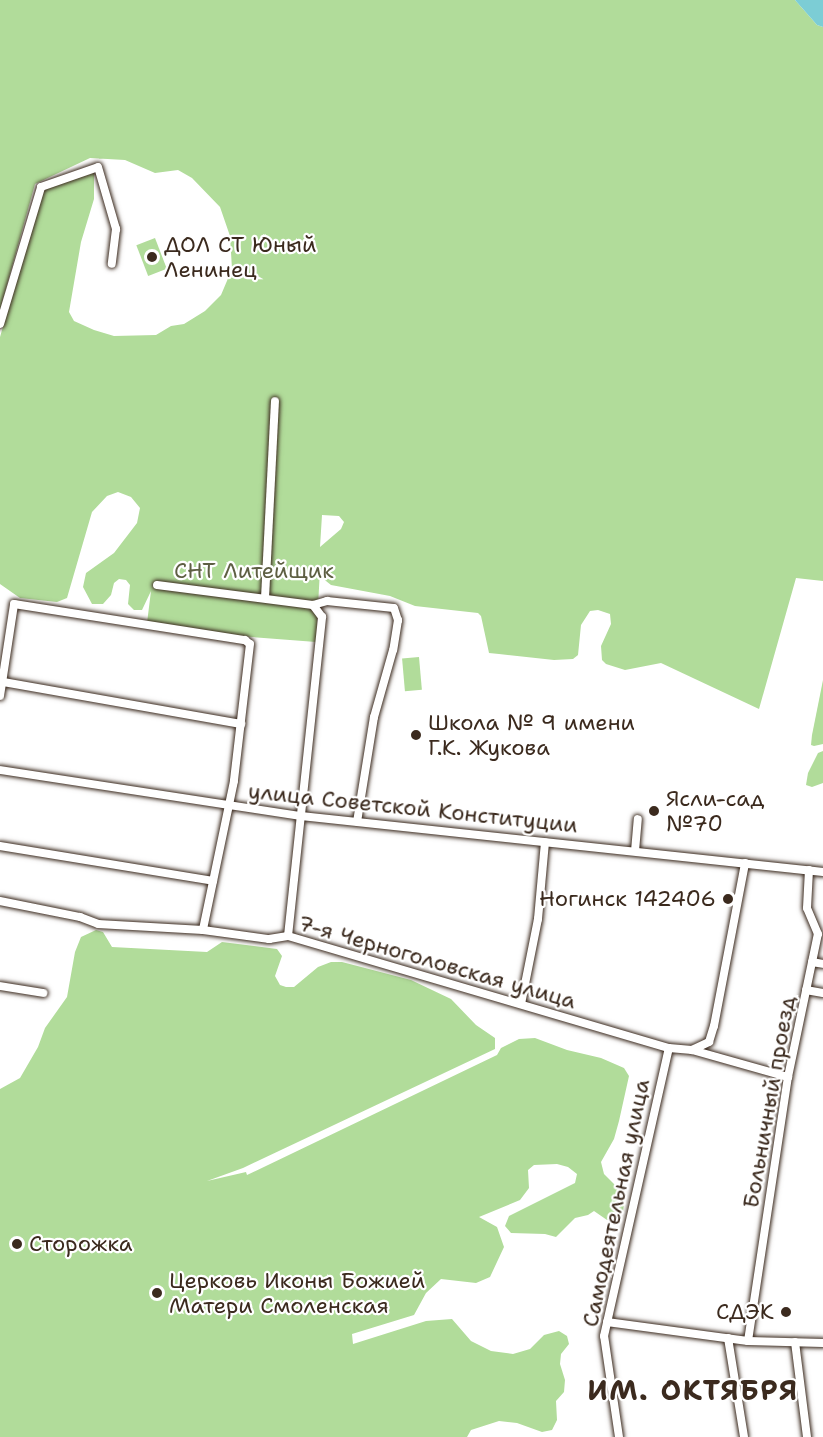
<!DOCTYPE html>
<html>
<head>
<meta charset="utf-8">
<style>
	body { margin:0 }
	#map { position:relative; width:823px; height:1437px; overflow:hidden; background:#fff; font-family:"Shantell Sans",sans-serif }
	div>[style] { position:absolute }
	.green>* { inset:0; background:#b1dc9a; transform-origin:0 0 }
	.water>* { inset:0; background:#7ccdd5 }
	.roads { filter:drop-shadow(0 0 2px #3b2a1e) drop-shadow(0 0 2px #3b2a1e) }
	.minor>* { height:8px; margin:-4px; padding:0 4px; transform-origin:4px; border-radius:4px; background:#fff }
	.dots>* { width:16px; height:16px; translate:-50% -50%; box-sizing:border-box; border:3px solid #fff; border-radius:50% }
	span { translate:-50% -50%; white-space:nowrap; text-align:center; line-height:1.15; -webkit-text-stroke:4.5px #fff; paint-order:stroke }
	.poi-label { font-size:22px; color:#3b2a1e }
	.left { translate:0 -50%; text-align:left }
	.right { translate:-100% -50%; text-align:right }
	.park-label { font-size:22px; color:#5e5f43 }
	.street-label { font-size:22px; color:#3b2a1e }
	.district-label { font-size:28px; color:#3b2a1e; font-weight:700; letter-spacing:1.5px }
</style>
</head>
<body>
<div id="map">
	<div class="green">
		<i style="clip-path:polygon(evenodd,0 0,795px 0,817px 25px,823px 27px,823px 581px,796px 578px,759px 709px,661px 663px,625px 670px,606px 664px,602px 660px,601px 646px,611px 624px,610px 614px,598px 610px,590px 611px,581px 625px,578px 655px,573px 659px,554px 660px,499px 654px,489px 653px,481px 616px,478px 613px,415px 606px,390px 596px,331px 585px,321px 577px,320px 570px,316px 642px,239px 636px,147px 623px,151px 591px,142px 610px,134px 610px,128px 604px,130px 585px,126px 580px,119px 579px,114px 583px,111px 595px,103px 604px,92px 604px,83px 587px,86px 573px,114px 553px,137px 523px,140px 508px,131px 497px,118px 492px,107px 496px,92px 512px,67px 598px,57px 602px,20px 598px,0 584px,0 337px,43px 189px,94px 173px,94px 199px,81px 242px,69px 312px,74px 321px,94px 330px,114px 336px,156px 335px,171px 326px,184px 324px,205px 311px,221px 295px,232px 269px,230px 236px,220px 207px,192px 178px,178px 170px,155px 173px,125px 160px,90px 158px,35px 184px,0 310px,0 0,322px 515px,339px 516px,344px 522px,341px 529px,320px 547px,322px 515px)"></i>
		<i style="left:155px;top:238px;width:33px;height:20px;rotate:69deg"></i>
		<i style="left:419px;top:657px;width:33px;height:17px;rotate:85deg"></i>
		<i style="clip-path:polygon(823px 680px,823px 744px,814px 746px,811px 745px,812px 735px)"></i>
		<i style="clip-path:polygon(823px 751px,823px 783px,812px 787px,806px 785px,808px 773px,818px 753px)"></i>
		<i style="clip-path:polygon(96px 930px,103px 932px,112px 947px,207px 952px,222px 942px,277px 949px,282px 956px,275px 976px,280px 985px,286px 987px,294px 987px,318px 967px,331px 962px,342px 962px,411px 980px,451px 999px,476px 1025px,495px 1038px,495px 1049px,243px 1168px,207px 1181px,246px 1172px,247px 1175px,497px 1055px,501px 1048px,519px 1039px,535px 1038px,567px 1050px,601px 1058px,624px 1068px,629px 1076px,619px 1121px,614px 1139px,601px 1162px,604px 1174px,625px 1195px,623px 1212px,617px 1218px,607px 1220px,594px 1211px,588px 1215px,575px 1218px,556px 1237px,545px 1234px,511px 1233px,505px 1226px,509px 1216px,575px 1183px,577px 1174px,568px 1167px,557px 1164px,534px 1165px,528px 1170px,529px 1188px,520px 1200px,479px 1217px,497px 1227px,504px 1247px,490px 1277px,476px 1283px,441px 1279px,426px 1293px,414px 1315px,352px 1334px,353px 1344px,426px 1321px,452px 1319px,471px 1341px,491px 1351px,513px 1354px,530px 1349px,544px 1335px,559px 1331px,567px 1336px,569px 1344px,561px 1354px,560px 1364px,565px 1380px,564px 1392px,556px 1401px,557px 1420px,552px 1430px,542px 1432px,517px 1423px,499px 1421px,471px 1430px,467px 1437px,0 1437px,0 1089px,20px 1078px,38px 1047px,45px 1028px,67px 997px,75px 952px,81px 937px)"></i>
	</div>
	<div class="water">
		<i style="clip-path:polygon(795px 0,823px 0,823px 27px,817px 25px)"></i>
	</div>
	<div class="roads">
		<div class="minor">
			<i style="left:0;top:324px;width:143px;rotate:-73.3deg"></i>
			<i style="left:41px;top:187px;width:60px;rotate:-19.3deg"></i>
			<i style="left:98px;top:167px;width:65px;rotate:73.8deg"></i>
			<i style="left:116px;top:229px;width:35px;rotate:97deg"></i>
			<i style="left:157px;top:585px;width:157px;rotate:7.3deg"></i>
			<i style="left:313px;top:605px;width:15px;rotate:-16deg"></i>
			<i style="left:327px;top:601px;width:67px;rotate:6deg"></i>
			<i style="left:394px;top:608px;width:13px;rotate:72deg"></i>
			<i style="left:398px;top:620px;width:30px;rotate:99deg"></i>
			<i style="left:393px;top:650px;width:70px;rotate:105.8deg"></i>
			<i style="left:374px;top:717px;width:106px;rotate:99.2deg"></i>
			<i style="left:265px;top:598px;width:197px;rotate:-87.1deg"></i>
			<i style="left:3px;top:682px;width:242px;rotate:10deg"></i>
			<i style="left:0;top:696px;width:93px;rotate:-81.3deg"></i>
			<i style="left:14px;top:604px;width:234px;rotate:8.9deg"></i>
			<i style="left:245px;top:640px;width:6px;rotate:39deg"></i>
			<i style="left:250px;top:644px;width:138px;rotate:96.7deg"></i>
			<i style="left:234px;top:781px;width:152px;rotate:101.8deg"></i>
			<i style="left:0;top:770px;width:304px;rotate:8.7deg"></i>
			<i style="left:301px;top:816px;width:525px;rotate:6.12deg"></i>
			<i style="left:0;top:846px;width:216px;rotate:9.3deg"></i>
			<i style="left:635px;top:851px;width:32px;rotate:-85deg"></i>
			<i style="left:0;top:901px;width:82px;rotate:11.3deg"></i>
			<i style="left:80px;top:917px;width:19px;rotate:21deg"></i>
			<i style="left:98px;top:924px;width:105px;rotate:3.3deg"></i>
			<i style="left:203px;top:930px;width:67px;rotate:7.8deg"></i>
			<i style="left:269px;top:939px;width:19px;rotate:-9deg"></i>
			<i style="left:288px;top:936px;width:397px;rotate:16.4deg"></i>
			<i style="left:669px;top:1048px;width:23px;rotate:5deg"></i>
			<i style="left:692px;top:1050px;width:100px;rotate:15.7deg"></i>
			<i style="left:288px;top:936px;width:321px;rotate:-83.9deg"></i>
			<i style="left:322px;top:617px;width:15px;rotate:-127deg"></i>
			<i style="left:812px;top:962px;width:11px;rotate:10deg"></i>
			<i style="left:0;top:986px;width:44px;rotate:9.2deg"></i>
			<i style="left:806px;top:990px;width:17px;rotate:10deg"></i>
			<i style="left:521px;top:1004px;width:87px;rotate:-78.7deg"></i>
			<i style="left:538px;top:919px;width:77px;rotate:-84.8deg"></i>
			<i style="left:692px;top:1050px;width:19px;rotate:-25deg"></i>
			<i style="left:709px;top:1042px;width:17px;rotate:-73deg"></i>
			<i style="left:714px;top:1026px;width:166px;rotate:-79.2deg"></i>
			<i style="left:607px;top:1322px;width:142px;rotate:7.7deg"></i>
			<i style="left:748px;top:1341px;width:75px;rotate:1.5deg"></i>
			<i style="left:728px;top:1338px;width:100px;rotate:80.8deg"></i>
			<i style="left:748px;top:1341px;width:267px;rotate:-81.4deg"></i>
			<i style="left:788px;top:1077px;width:146px;rotate:-78.2deg"></i>
			<i style="left:818px;top:934px;width:28px;rotate:-113deg"></i>
			<i style="left:807px;top:908px;width:38px;rotate:-87deg"></i>
			<i style="left:795px;top:1342px;width:96px;rotate:82.8deg"></i>
			<i style="left:619px;top:1437px;width:102px;rotate:-98.4deg"></i>
			<i style="left:604px;top:1336px;width:295px;rotate:-77.3deg"></i>
		</div>
	</div>
	<div class="dots">
		<i style="left:152px;top:257px;background:#3b2a1e"></i>
		<i style="left:416px;top:735px;background:#3b2a1e"></i>
		<i style="left:654px;top:811px;background:#3b2a1e"></i>
		<i style="left:728px;top:899px;background:#3b2a1e"></i>
		<i style="left:17px;top:1244px;background:#3b2a1e"></i>
		<i style="left:157px;top:1293px;background:#3b2a1e"></i>
		<i style="left:786px;top:1312px;background:#3b2a1e"></i>
	</div>
	<div class="poi-label">
		<span class="left" style="left:164px;top:257px">ДОЛ СТ Юный<br>Ленинец</span>
		<span class="left" style="left:428px;top:735px">Школа № 9 имени<br>Г.К. Жукова</span>
		<span class="left" style="left:666px;top:811px">Ясли-сад<br>№70</span>
		<span class="right" style="left:716px;top:899px">Ногинск 142406</span>
		<span class="left" style="left:29px;top:1244px">Сторожка</span>
		<span class="left" style="left:169px;top:1293px">Церковь Иконы Божией<br>Матери Смоленская</span>
		<span class="right" style="left:774px;top:1312px">СДЭК</span>
	</div>
	<div class="park-label">
		<span style="left:254px;top:571px">СНТ Литейщик</span>
	</div>
	<div class="street-label">
		<span style="left:413px;top:808px;rotate:6deg">улица Советской Конституции</span>
		<span style="left:437px;top:962px;rotate:16deg">7-я Черноголовская улица</span>
		<span style="left:769px;top:1102px;rotate:-80deg">Больничный проезд</span>
		<span style="left:616px;top:1203px;rotate:-78deg">Самодеятельная улица</span>
	</div>
	<div class="district-label">
		<span style="left:693px;top:1390px">ИМ. ОКТЯБРЯ</span>
	</div>
</div>
</body>
</html>
